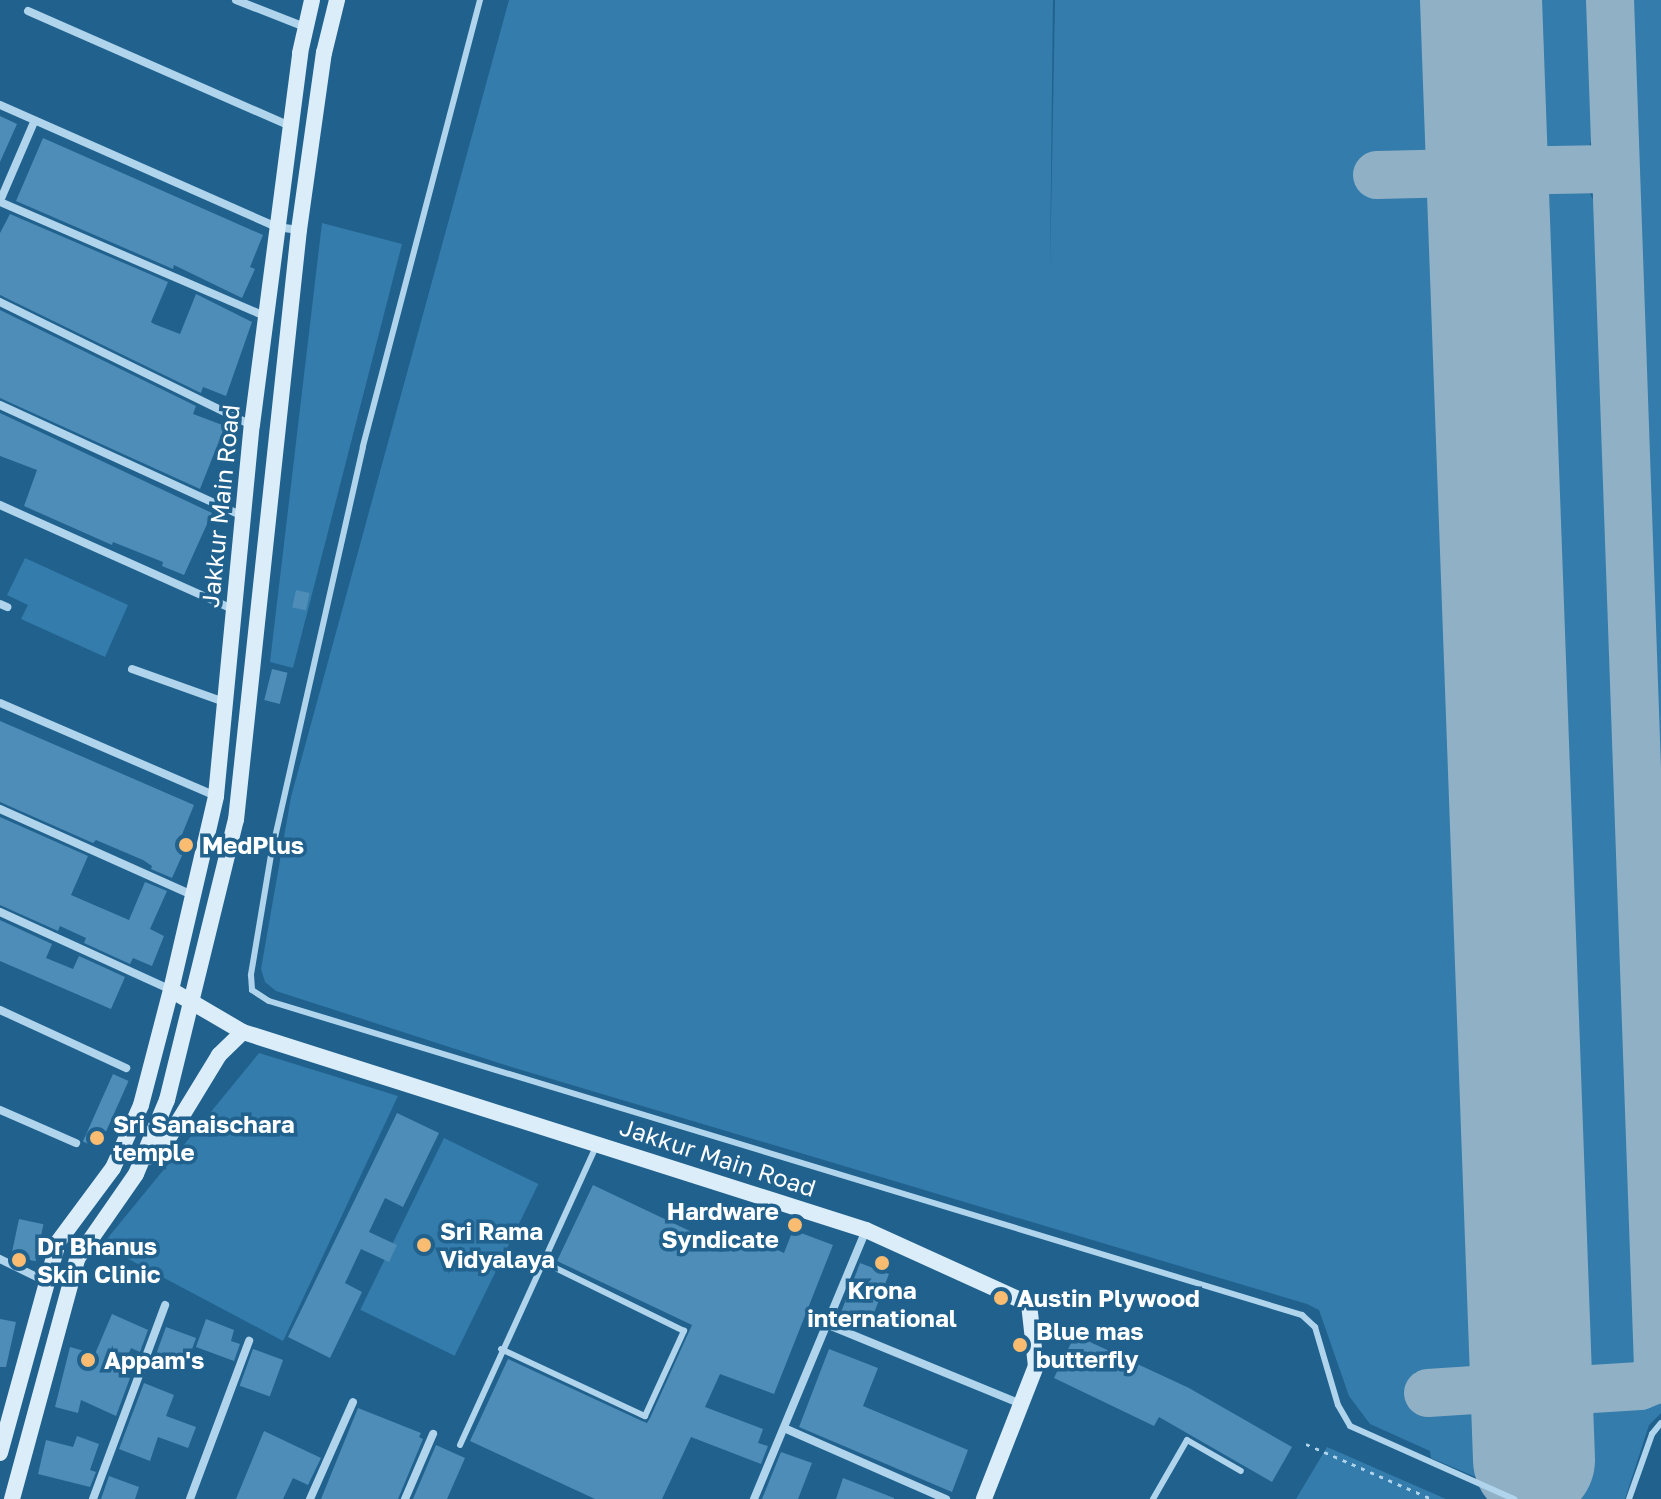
<!DOCTYPE html>
<html>
<head>
<meta charset="utf-8">
<style>
	body { margin:0 }
	#map { position:relative; width:1661px; height:1499px; overflow:hidden; background:#20618e; font-family:"Golos Text",sans-serif }
	div>[style] { position:absolute }
	.green>* { inset:0; background:#347cab; transform-origin:0 0 }
	.taxiway>* { height:48px; margin:-24px; padding:0 24px; transform-origin:24px; border-radius:24px; background:#90b0c6 }
	.runway>* { height:122px; margin:-61px; padding:0 61px; transform-origin:61px; border-radius:61px; background:#90b0c6 }
	.building>* { inset:0; background:#4d8db7; transform-origin:0 0 }
	.path>* { height:3px; margin-top:-1.5px; transform-origin:0; background:repeating-linear-gradient(90deg,#afd4ec 0 4px,transparent 0 10px) }
	.lane>* { height:6px; margin:-3px; padding:0 3px; transform-origin:3px; border-radius:3px; background:#afd4ec }
	.street>* { height:8px; margin:-4px; padding:0 4px; transform-origin:4px; border-radius:4px; background:#afd4ec }
	.secondary>* { height:16px; margin:-8px; padding:0 8px; transform-origin:8px; border-radius:8px; background:#dbedf9 }
	.dots>* { width:22px; height:22px; translate:-50% -50%; box-sizing:border-box; border:4px solid #20618e; border-radius:50% }
	span { translate:-50% -50%; white-space:nowrap; text-align:center; line-height:1.15; -webkit-text-stroke:7px #20618e; paint-order:stroke }
	.street-label { font-size:24px; color:#fff }
	.poi-label { font-size:24px; color:#fff; font-weight:700 }
	.left { translate:0 -50%; text-align:left }
	.right { translate:-100% -50%; text-align:right }
</style>
</head>
<body>
<div id="map">
	<div class="green">
		<i style="clip-path:polygon(509px 0,1053px 0,1050px 272px,1055px 0,1454px 0,1457px 143px,1444px 153px,1374px 155px,1375px 194px,1445px 194px,1455px 198px,1460px 209px,1504px 1360px,1495px 1370px,1415px 1372px,1423px 1413px,1500px 1409px,1505px 1412px,1510px 1466px,1566px 1464px,1564px 1438px,1575px 1417px,1590px 1408px,1661px 1403px,1661px 1413px,1649px 1425px,1625px 1499px,1528px 1499px,1431px 1458px,1430px 1451px,1370px 1424px,1349px 1396px,1319px 1310px,1307px 1304px,505px 1065px,276px 991px,265px 982px,261px 969px,291px 797px)"></i>
		<i style="clip-path:polygon(1509px 0,1591px 0,1595px 129px,1589px 147px,1527px 149px,1514px 140px)"></i>
		<i style="clip-path:polygon(1632px 0,1661px 0,1661px 813px,1635px 114px)"></i>
		<i style="clip-path:polygon(1580px 190px,1590px 193px,1595px 204px,1641px 1347px,1639px 1360px,1631px 1366px,1573px 1367px,1561px 1357px,1519px 206px,1520px 199px,1530px 192px)"></i>
		<i style="clip-path:polygon(322px 223px,402px 244px,293px 668px,270px 662px)"></i>
		<i style="clip-path:polygon(25px 558px,128px 605px,105px 657px,21px 619px,28px 605px,7px 595px)"></i>
		<i style="clip-path:polygon(259px 1053px,398px 1096px,283px 1341px,102px 1245px)"></i>
		<i style="left:444px;top:1138px;width:105px;height:191px;rotate:26deg"></i>
		<i style="clip-path:polygon(1327px 1447px,1446px 1499px,1296px 1499px)"></i>
	</div>
	<div class="taxiway">
		<i style="left:1377px;top:175px;width:84px;rotate:-1.4deg"></i>
		<i style="left:1461px;top:173px;width:17px;rotate:10deg"></i>
		<i style="left:1478px;top:176px;width:14px;rotate:45deg"></i>
		<i style="left:1488px;top:186px;width:9px;rotate:-72deg"></i>
		<i style="left:1491px;top:177px;width:12px;rotate:-31deg"></i>
		<i style="left:1501px;top:171px;width:107px;rotate:-1.1deg"></i>
		<i style="left:1608px;top:169px;width:12px;rotate:48deg"></i>
		<i style="left:1530px;top:1368px;width:24px;rotate:55deg"></i>
		<i style="left:1544px;top:1388px;width:16px;rotate:11deg"></i>
		<i style="left:1560px;top:1391px;width:80px;rotate:-3.6deg"></i>
		<i style="left:1640px;top:1386px;width:13px;rotate:-23deg"></i>
		<i style="left:1652px;top:1381px;width:15px;rotate:-67deg"></i>
		<i style="left:1658px;top:1367px;width:1368px;rotate:-92.01deg"></i>
		<i style="left:1428px;top:1393px;width:92px;rotate:-3.7deg"></i>
		<i style="left:1520px;top:1387px;width:7px;rotate:-34deg"></i>
		<i style="left:1526px;top:1383px;width:16px;rotate:-75deg"></i>
	</div>
	<div class="runway">
		<i style="left:1481px;top:0;width:1461px;rotate:87.92deg"></i>
	</div>
	<div class="building">
		<i style="clip-path:polygon(0 116px,17px 124px,0 162px)"></i>
		<i style="clip-path:polygon(43px 138px,263px 235px,250px 267px,255px 269px,242px 298px,174px 265px,173px 269px,16px 201px)"></i>
		<i style="clip-path:polygon(10px 214px,168px 282px,151px 322px,154px 324px,180px 334px,196px 294px,252px 322px,226px 396px,203px 387px,201px 393px,0 295px,0 233px)"></i>
		<i style="clip-path:polygon(0 310px,196px 406px,193px 414px,225px 426px,200px 489px,0 398px)"></i>
		<i style="clip-path:polygon(0 413px,212px 513px,184px 575px,162px 566px,163px 562px,113px 542px,112px 545px,24px 506px,37px 470px,0 456px)"></i>
		<i style="left:296px;top:590px;width:14px;height:18px;rotate:12deg"></i>
		<i style="left:272px;top:669px;width:16px;height:32px;rotate:14deg"></i>
		<i style="clip-path:polygon(0 721px,194px 805px,181px 837px,189px 840px,172px 878px,151px 869px,152px 866px,143px 860px,96px 840px,93px 843px,0 802px)"></i>
		<i style="clip-path:polygon(0 817px,88px 856px,71px 895px,129px 920px,145px 882px,167px 891px,150px 929px,164px 936px,152px 966px,133px 958px,130px 964px,84px 943px,86px 938px,60px 926px,58px 931px,0 905px)"></i>
		<i style="clip-path:polygon(0 920px,52px 944px,46px 958px,73px 969px,79px 956px,125px 977px,111px 1009px,0 961px)"></i>
		<i style="left:113px;top:1074px;width:17px;height:74px;rotate:24deg"></i>
		<i style="clip-path:polygon(397px 1113px,439px 1133px,403px 1207px,385px 1198px,369px 1232px,397px 1245px,389px 1262px,361px 1249px,345px 1283px,362px 1292px,330px 1358px,288px 1337px)"></i>
		<i style="clip-path:polygon(593px 1185px,734px 1252px,743px 1234px,784px 1253px,793px 1230px,833px 1245px,774px 1394px,720px 1374px,705px 1407px,763px 1429px,758px 1443px,768px 1446px,761px 1464px,691px 1437px,662px 1499px,595px 1499px,470px 1441px,508px 1359px,642px 1421px,647px 1423px,650px 1418px,692px 1325px,557px 1261px)"></i>
		<i style="left:19px;top:1219px;width:25px;height:38px;rotate:12deg"></i>
		<i style="left:860px;top:1263px;width:31px;height:56px;rotate:21deg"></i>
		<i style="clip-path:polygon(112px 1314px,148px 1330px,140px 1352px,131px 1348px,120px 1374px,130px 1378px,116px 1416px,81px 1400px,78px 1413px,55px 1407px,70px 1347px,95px 1354px)"></i>
		<i style="clip-path:polygon(0 1319px,16px 1322px,6px 1367px,0 1367px)"></i>
		<i style="clip-path:polygon(206px 1319px,234px 1330px,231px 1341px,240px 1344px,234px 1361px,196px 1347px)"></i>
		<i style="left:166px;top:1327px;width:32px;height:33px;rotate:20deg"></i>
		<i style="clip-path:polygon(1075px 1335px,1189px 1388px,1292px 1447px,1272px 1482px,1159px 1417px,1154px 1426px,1054px 1378px)"></i>
		<i style="left:253px;top:1349px;width:32px;height:39px;rotate:20deg"></i>
		<i style="clip-path:polygon(829px 1349px,878px 1368px,863px 1406px,968px 1450px,952px 1492px,799px 1427px)"></i>
		<i style="clip-path:polygon(144px 1383px,174px 1395px,166px 1416px,196px 1427px,188px 1448px,158px 1437px,150px 1461px,119px 1449px)"></i>
		<i style="clip-path:polygon(358px 1408px,421px 1433px,419px 1437px,423px 1439px,398px 1499px,321px 1499px)"></i>
		<i style="clip-path:polygon(264px 1431px,321px 1458px,308px 1485px,293px 1478px,283px 1499px,236px 1499px)"></i>
		<i style="clip-path:polygon(77px 1436px,99px 1444px,90px 1470px,96px 1472px,90px 1487px,38px 1474px,46px 1440px,73px 1447px)"></i>
		<i style="clip-path:polygon(436px 1445px,465px 1458px,447px 1499px,413px 1499px)"></i>
		<i style="clip-path:polygon(781px 1452px,812px 1463px,798px 1499px,762px 1499px)"></i>
		<i style="clip-path:polygon(109px 1476px,139px 1487px,135px 1499px,101px 1499px)"></i>
		<i style="clip-path:polygon(843px 1478px,894px 1498px,894px 1499px,836px 1499px)"></i>
	</div>
	<div class="path">
		<i style="left:1306px;top:1444px;width:137px;rotate:23.6deg"></i>
	</div>
	<div class="lane">
		<i style="left:480px;top:0;width:462px;rotate:104.7deg"></i>
		<i style="left:363px;top:447px;width:418px;rotate:102.7deg"></i>
		<i style="left:271px;top:855px;width:122px;rotate:99.5deg"></i>
		<i style="left:251px;top:975px;width:15px;rotate:86deg"></i>
		<i style="left:252px;top:990px;width:20px;rotate:33deg"></i>
		<i style="left:269px;top:1001px;width:1080px;rotate:16.91deg"></i>
		<i style="left:1302px;top:1315px;width:18px;rotate:43deg"></i>
		<i style="left:1315px;top:1327px;width:81px;rotate:73.6deg"></i>
		<i style="left:1338px;top:1405px;width:24px;rotate:60deg"></i>
		<i style="left:1350px;top:1426px;width:180px;rotate:24deg"></i>
		<i style="left:501px;top:1349px;width:159px;rotate:25deg"></i>
		<i style="left:645px;top:1416px;width:94px;rotate:-65.4deg"></i>
		<i style="left:684px;top:1331px;width:157px;rotate:-153.9deg"></i>
		<i style="left:460px;top:1445px;width:328px;rotate:-65.5deg"></i>
		<i style="left:1153px;top:1499px;width:68px;rotate:-60deg"></i>
		<i style="left:1187px;top:1440px;width:62px;rotate:29.9deg"></i>
		<i style="left:1629px;top:1499px;width:69px;rotate:-70.5deg"></i>
		<i style="left:1652px;top:1434px;width:14px;rotate:-51deg"></i>
	</div>
	<div class="street">
		<i style="left:236px;top:0;width:74px;rotate:21.4deg"></i>
		<i style="left:28px;top:11px;width:286px;rotate:23.7deg"></i>
		<i style="left:0;top:105px;width:303px;rotate:23.8deg"></i>
		<i style="left:277px;top:227px;width:22px;rotate:8deg"></i>
		<i style="left:0;top:201px;width:86px;rotate:-66.7deg"></i>
		<i style="left:0;top:202px;width:288px;rotate:23.3deg"></i>
		<i style="left:0;top:302px;width:280px;rotate:26.1deg"></i>
		<i style="left:0;top:405px;width:266px;rotate:24.6deg"></i>
		<i style="left:0;top:505px;width:255px;rotate:24.1deg"></i>
		<i style="left:0;top:604px;width:8px;rotate:23deg"></i>
		<i style="left:132px;top:669px;width:98px;rotate:19.7deg"></i>
		<i style="left:0;top:703px;width:235px;rotate:23.3deg"></i>
		<i style="left:0;top:809px;width:210px;rotate:24.1deg"></i>
		<i style="left:0;top:912px;width:188px;rotate:24.5deg"></i>
		<i style="left:0;top:1010px;width:139px;rotate:24.7deg"></i>
		<i style="left:0;top:1110px;width:83px;rotate:23.5deg"></i>
		<i style="left:0;top:1259px;width:52px;rotate:26.1deg"></i>
		<i style="left:826px;top:1324px;width:211px;rotate:22.3deg"></i>
		<i style="left:784px;top:1428px;width:177px;rotate:23.7deg"></i>
		<i style="left:93px;top:1499px;width:207px;rotate:-69.6deg"></i>
		<i style="left:190px;top:1499px;width:169px;rotate:-69.5deg"></i>
		<i style="left:310px;top:1499px;width:106px;rotate:-66.1deg"></i>
		<i style="left:405px;top:1499px;width:71px;rotate:-66.7deg"></i>
		<i style="left:754px;top:1499px;width:291px;rotate:-67.4deg"></i>
	</div>
	<div class="secondary">
		<i style="left:171px;top:990px;width:83px;rotate:30.3deg"></i>
		<i style="left:243px;top:1032px;width:654px;rotate:17.63deg"></i>
		<i style="left:866px;top:1230px;width:179px;rotate:24.4deg"></i>
		<i style="left:1029px;top:1304px;width:62px;rotate:83.6deg"></i>
		<i style="left:1036px;top:1366px;width:143px;rotate:111.4deg"></i>
		<i style="left:148px;top:1157px;width:29px;rotate:-44deg"></i>
		<i style="left:169px;top:1137px;width:96px;rotate:-58.6deg"></i>
		<i style="left:219px;top:1055px;width:33px;rotate:-44deg"></i>
		<i style="left:0;top:1453px;width:219px;rotate:-74.6deg"></i>
		<i style="left:58px;top:1242px;width:92px;rotate:-53.4deg"></i>
		<i style="left:113px;top:1168px;width:69px;rotate:-66deg"></i>
		<i style="left:141px;top:1105px;width:119px;rotate:-75.4deg"></i>
		<i style="left:171px;top:990px;width:199px;rotate:-76.9deg"></i>
		<i style="left:216px;top:796px;width:373px;rotate:-84.5deg"></i>
		<i style="left:252px;top:425px;width:375px;rotate:-82.6deg"></i>
		<i style="left:300px;top:53px;width:54px;rotate:-77.2deg"></i>
		<i style="left:12px;top:1499px;width:249px;rotate:-74.8deg"></i>
		<i style="left:77px;top:1259px;width:103px;rotate:-55.2deg"></i>
		<i style="left:136px;top:1174px;width:80px;rotate:-67.3deg"></i>
		<i style="left:167px;top:1100px;width:288px;rotate:-76.2deg"></i>
		<i style="left:236px;top:820px;width:593px;rotate:-83.91deg"></i>
		<i style="left:299px;top:230px;width:179px;rotate:-82deg"></i>
		<i style="left:324px;top:53px;width:55px;rotate:-76.2deg"></i>
	</div>
	<div class="dots">
		<i style="left:186px;top:845px;background:#f9bc70"></i>
		<i style="left:97px;top:1138px;background:#f9bc70"></i>
		<i style="left:795px;top:1225px;background:#f9bc70"></i>
		<i style="left:424px;top:1245px;background:#f9bc70"></i>
		<i style="left:19px;top:1260px;background:#f9bc70"></i>
		<i style="left:882px;top:1263px;background:#f9bc70"></i>
		<i style="left:1001px;top:1298px;background:#f9bc70"></i>
		<i style="left:1020px;top:1345px;background:#f9bc70"></i>
		<i style="left:88px;top:1360px;background:#f9bc70"></i>
	</div>
	<div class="street-label">
		<span style="left:220px;top:506px;rotate:-84deg">Jakkur Main Road</span>
		<span style="left:718px;top:1157px;rotate:18deg">Jakkur Main Road</span>
	</div>
	<div class="poi-label">
		<span class="left" style="left:202px;top:845px">MedPlus</span>
		<span class="left" style="left:113px;top:1138px">Sri Sanaischara<br>temple</span>
		<span class="right" style="left:779px;top:1225px">Hardware<br>Syndicate</span>
		<span class="left" style="left:440px;top:1245px">Sri Rama<br>Vidyalaya</span>
		<span class="left" style="left:37px;top:1260px">Dr Bhanus<br>Skin Clinic</span>
		<span style="left:882px;top:1304px">Krona<br>international</span>
		<span class="left" style="left:1017px;top:1298px">Austin Plywood</span>
		<span class="left" style="left:1036px;top:1345px">Blue mas<br>butterfly</span>
		<span class="left" style="left:104px;top:1360px">Appam's</span>
	</div>
</div>
</body>
</html>
